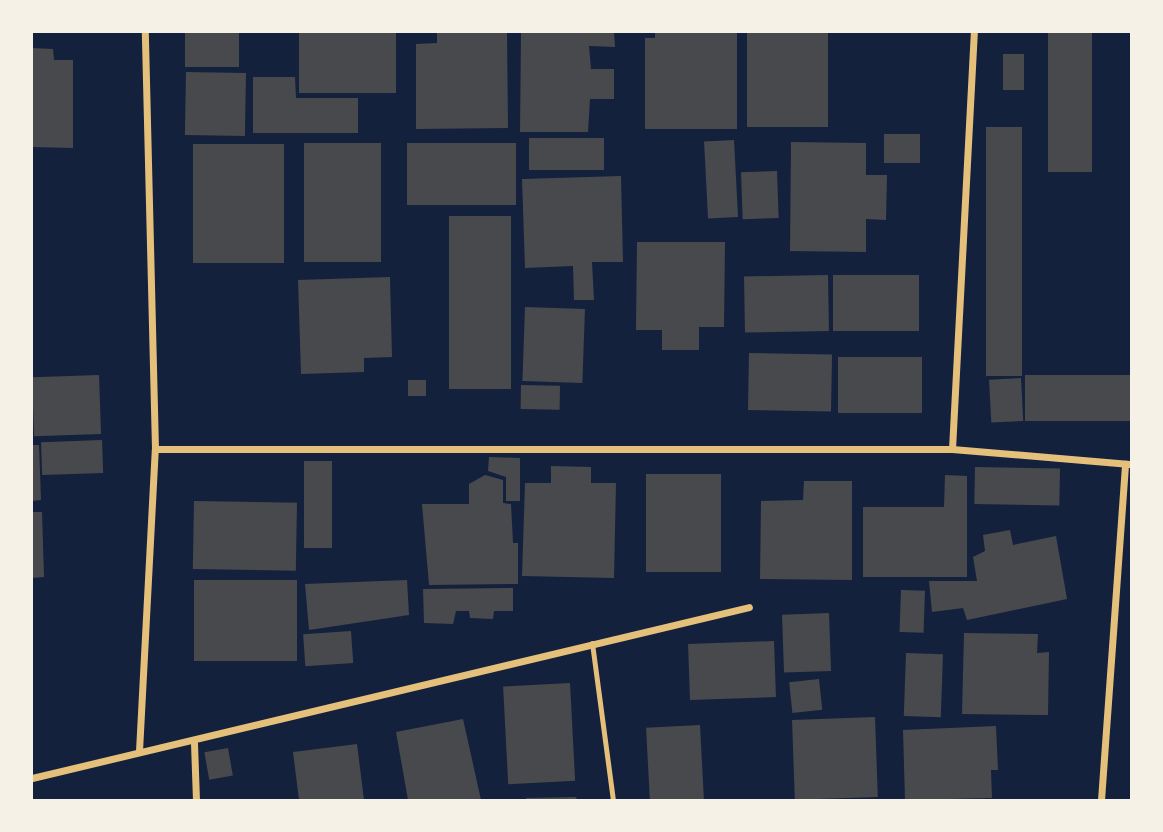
<!DOCTYPE html>
<html>
<head>
<meta charset="utf-8">
<style>
	body { margin:0 }
	#map { position:relative; width:1163px; height:832px; overflow:hidden; background:#14213d; font-family:"Titillium Web",sans-serif }
	div>[style] { position:absolute }
	.building>* { inset:0; background:#48494c; transform-origin:0 0 }
	.service>* { height:5px; margin:-2.5px; padding:0 2.5px; transform-origin:2.5px; border-radius:2.5px; background:#e5c07b }
	.minor>* { height:7px; margin:-3.5px; padding:0 3.5px; transform-origin:3.5px; border-radius:3.5px; background:#e5c07b }
	span { translate:-50% -50%; white-space:nowrap; text-align:center; line-height:1.15; -webkit-text-stroke:7px #f6f1e7; paint-order:stroke }
	.frame { position:absolute; inset:0; border:33px solid #f6f1e7; pointer-events:none }
</style>
</head>
<body>
<div id="map">
	<div class="building">
		<i style="left:185px;top:32px;width:54px;height:35px"></i>
		<i style="left:299px;top:32px;width:97px;height:61px"></i>
		<i style="clip-path:polygon(437px 32px,507px 32px,508px 128px,416px 129px,416px 44px,437px 43px)"></i>
		<i style="clip-path:polygon(521px 32px,614px 32px,615px 47px,589px 46px,591px 69px,614px 69px,614px 99px,590px 99px,588px 132px,520px 132px)"></i>
		<i style="clip-path:polygon(655px 32px,737px 32px,737px 129px,645px 129px,645px 38px,655px 38px)"></i>
		<i style="left:747px;top:32px;width:81px;height:95px"></i>
		<i style="left:1048px;top:32px;width:44px;height:140px"></i>
		<i style="clip-path:polygon(32px 48px,53px 49px,54px 60px,73px 60px,73px 148px,32px 147px)"></i>
		<i style="left:1003px;top:54px;width:21px;height:36px"></i>
		<i style="left:186px;top:72px;width:60px;height:63px;rotate:1deg"></i>
		<i style="clip-path:polygon(253px 77px,295px 77px,296px 98px,358px 98px,358px 133px,253px 133px)"></i>
		<i style="left:986px;top:127px;width:36px;height:249px"></i>
		<i style="left:884px;top:134px;width:36px;height:29px"></i>
		<i style="left:529px;top:138px;width:75px;height:32px"></i>
		<i style="left:734px;top:140px;width:77px;height:30px;rotate:87deg"></i>
		<i style="clip-path:polygon(791px 142px,866px 143px,866px 175px,887px 175px,886px 220px,866px 219px,866px 252px,790px 251px)"></i>
		<i style="left:381px;top:143px;width:119px;height:77px;rotate:90deg"></i>
		<i style="left:407px;top:143px;width:109px;height:62px"></i>
		<i style="left:193px;top:144px;width:91px;height:119px"></i>
		<i style="left:777px;top:171px;width:47px;height:36px;rotate:88deg"></i>
		<i style="clip-path:polygon(621px 176px,623px 262px,592px 262px,594px 300px,574px 300px,573px 266px,525px 268px,522px 179px)"></i>
		<i style="left:511px;top:216px;width:173px;height:62px;rotate:90deg"></i>
		<i style="clip-path:polygon(637px 242px,725px 242px,724px 327px,699px 327px,699px 350px,662px 350px,662px 330px,636px 330px)"></i>
		<i style="left:828px;top:275px;width:56px;height:84px;rotate:89deg"></i>
		<i style="left:833px;top:275px;width:86px;height:56px"></i>
		<i style="clip-path:polygon(390px 277px,392px 357px,364px 358px,364px 372px,301px 374px,298px 280px)"></i>
		<i style="left:525px;top:307px;width:60px;height:74px;rotate:2deg"></i>
		<i style="left:749px;top:353px;width:83px;height:57px;rotate:1deg"></i>
		<i style="left:838px;top:357px;width:84px;height:56px"></i>
		<i style="left:99px;top:375px;width:59px;height:67px;rotate:88deg"></i>
		<i style="left:1132px;top:375px;width:46px;height:107px;rotate:90deg"></i>
		<i style="left:1021px;top:378px;width:43px;height:32px;rotate:87deg"></i>
		<i style="left:408px;top:380px;width:18px;height:16px"></i>
		<i style="left:521px;top:385px;width:39px;height:24px;rotate:1deg"></i>
		<i style="left:102px;top:440px;width:33px;height:61px;rotate:88deg"></i>
		<i style="clip-path:polygon(32px 445px,39px 445px,41px 500px,32px 501px)"></i>
		<i style="clip-path:polygon(489px 457px,520px 458px,520px 501px,506px 501px,506px 477px,488px 471px)"></i>
		<i style="left:304px;top:461px;width:28px;height:87px"></i>
		<i style="clip-path:polygon(551px 466px,591px 467px,591px 483px,616px 483px,614px 578px,522px 576px,525px 483px,551px 483px)"></i>
		<i style="left:975px;top:467px;width:85px;height:37px;rotate:1deg"></i>
		<i style="left:646px;top:474px;width:75px;height:98px"></i>
		<i style="clip-path:polygon(485px 475px,503px 480px,503px 503px,511px 504px,513px 543px,518px 543px,518px 584px,429px 585px,422px 504px,469px 504px,469px 484px)"></i>
		<i style="clip-path:polygon(945px 475px,967px 476px,967px 577px,863px 577px,863px 507px,944px 507px)"></i>
		<i style="clip-path:polygon(804px 481px,852px 481px,852px 580px,760px 579px,761px 501px,803px 500px)"></i>
		<i style="left:194px;top:501px;width:103px;height:68px;rotate:1deg"></i>
		<i style="clip-path:polygon(32px 512px,42px 512px,44px 577px,32px 578px)"></i>
		<i style="clip-path:polygon(1010px 530px,1013px 545px,1056px 536px,1067px 599px,967px 620px,963px 608px,932px 612px,929px 581px,977px 581px,973px 557px,985px 551px,983px 535px)"></i>
		<i style="left:194px;top:580px;width:103px;height:81px"></i>
		<i style="clip-path:polygon(407px 580px,409px 615px,309px 630px,305px 584px)"></i>
		<i style="clip-path:polygon(513px 588px,513px 611px,494px 611px,493px 619px,470px 618px,469px 611px,456px 611px,453px 624px,424px 623px,423px 589px)"></i>
		<i style="left:901px;top:590px;width:24px;height:42px;rotate:2deg"></i>
		<i style="left:829px;top:613px;width:58px;height:47px;rotate:88deg"></i>
		<i style="left:351px;top:631px;width:32px;height:48px;rotate:86deg"></i>
		<i style="clip-path:polygon(964px 633px,1038px 634px,1037px 653px,1049px 652px,1048px 715px,962px 714px)"></i>
		<i style="left:774px;top:641px;width:56px;height:86px;rotate:88deg"></i>
		<i style="left:906px;top:653px;width:37px;height:63px;rotate:2deg"></i>
		<i style="left:819px;top:679px;width:31px;height:30px;rotate:84deg"></i>
		<i style="left:570px;top:683px;width:98px;height:67px;rotate:87deg"></i>
		<i style="left:875px;top:717px;width:80px;height:83px;rotate:88deg"></i>
		<i style="clip-path:polygon(463px 719px,481px 800px,408px 800px,396px 732px)"></i>
		<i style="left:700px;top:725px;width:75px;height:54px;rotate:87deg"></i>
		<i style="clip-path:polygon(996px 726px,998px 770px,991px 770px,992px 798px,905px 800px,903px 730px)"></i>
		<i style="clip-path:polygon(357px 744px,364px 800px,299px 800px,293px 752px)"></i>
		<i style="left:228px;top:748px;width:28px;height:24px;rotate:80deg"></i>
		<i style="clip-path:polygon(576px 797px,577px 800px,526px 800px,526px 798px)"></i>
	</div>
	<div class="service">
		<i style="left:592px;top:643px;width:158px;rotate:82.4deg"></i>
	</div>
	<div class="minor">
		<i style="left:155px;top:449px;width:797px"></i>
		<i style="left:952px;top:449px;width:181px;rotate:4.8deg"></i>
		<i style="left:952px;top:449px;width:418px;rotate:-87deg"></i>
		<i style="left:194px;top:743px;width:57px;rotate:88deg"></i>
		<i style="left:139px;top:751px;width:302px;rotate:-87deg"></i>
		<i style="left:155px;top:449px;width:417px;rotate:-91.4deg"></i>
		<i style="left:32px;top:778px;width:737px;rotate:-13.41deg"></i>
		<i style="left:1101px;top:800px;width:337px;rotate:-85.9deg"></i>
	</div>
	<div class="frame"></div>
</div>
</body>
</html>
